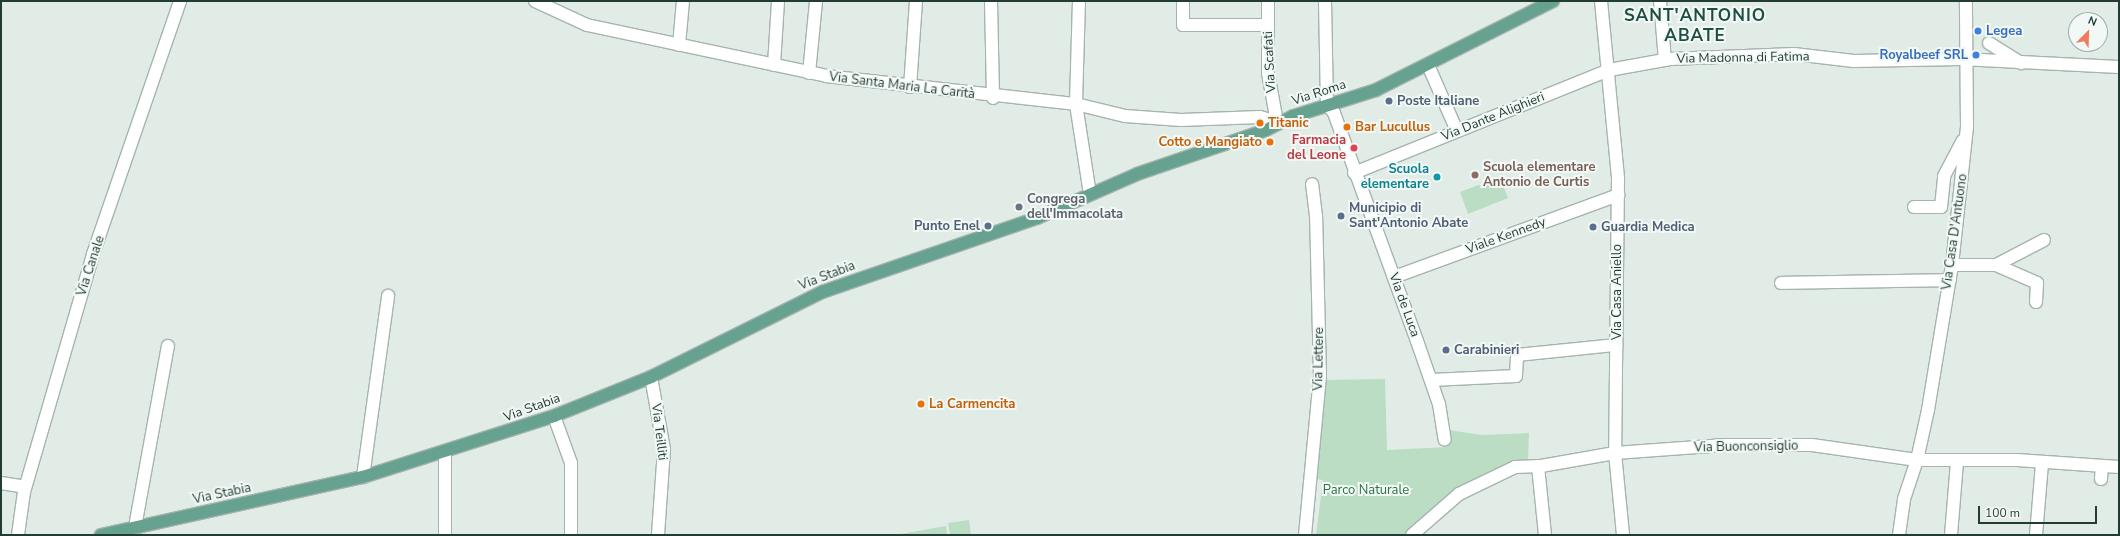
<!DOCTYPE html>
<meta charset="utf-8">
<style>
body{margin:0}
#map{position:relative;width:2120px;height:536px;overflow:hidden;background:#e2ece7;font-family:"Nunito Sans",sans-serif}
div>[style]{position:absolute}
.green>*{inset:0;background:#bbddc3}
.roads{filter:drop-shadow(1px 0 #a5b4ae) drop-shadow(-1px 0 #a5b4ae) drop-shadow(0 1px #a5b4ae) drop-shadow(0 -1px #a5b4ae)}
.minor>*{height:12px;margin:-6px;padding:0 6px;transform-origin:6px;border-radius:6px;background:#fff}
.major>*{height:12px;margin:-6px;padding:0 6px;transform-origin:6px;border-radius:6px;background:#67a190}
.dots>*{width:11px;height:11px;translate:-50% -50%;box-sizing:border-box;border:2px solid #f2f8f5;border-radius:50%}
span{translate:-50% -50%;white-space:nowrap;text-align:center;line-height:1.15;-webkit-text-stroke:4px #f2f8f5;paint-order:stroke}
.shop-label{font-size:13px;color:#366cbe;font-weight:700}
.left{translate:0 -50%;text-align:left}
.right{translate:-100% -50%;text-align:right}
.street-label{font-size:13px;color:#223d34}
.service-label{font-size:13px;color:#4e5e75;font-weight:700}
.food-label{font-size:13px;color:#c56008;font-weight:700}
.health-label{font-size:13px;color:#be3a42;font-weight:700}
.education-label{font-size:13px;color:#785e54;font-weight:700}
.culture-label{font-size:13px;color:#0d838f;font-weight:700}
.worship-label{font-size:13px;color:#5b616d;font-weight:700}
.park-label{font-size:13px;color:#2d7345}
.district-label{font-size:17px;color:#1e4e41;font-weight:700;letter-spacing:1px}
.frame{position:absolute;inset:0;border:2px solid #223d34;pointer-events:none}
.north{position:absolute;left:2068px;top:12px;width:40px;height:40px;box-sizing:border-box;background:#f2f8f5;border:1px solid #9fada8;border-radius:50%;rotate:23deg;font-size:11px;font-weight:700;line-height:16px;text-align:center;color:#223d34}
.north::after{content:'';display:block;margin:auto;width:14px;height:18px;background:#f07b5c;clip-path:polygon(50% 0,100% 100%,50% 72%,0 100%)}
.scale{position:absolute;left:1978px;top:506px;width:119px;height:18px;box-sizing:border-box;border:2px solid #223d34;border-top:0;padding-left:5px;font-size:12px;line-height:14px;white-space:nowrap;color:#223d34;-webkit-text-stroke:3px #f2f8f5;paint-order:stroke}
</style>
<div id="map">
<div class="green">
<div style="clip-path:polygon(1500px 177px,1508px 198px,1468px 214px,1460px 192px)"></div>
<div style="clip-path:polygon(1385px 379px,1387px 450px,1447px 447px,1448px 430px,1482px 435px,1529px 433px,1528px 460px,1513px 463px,1454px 494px,1404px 535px,1316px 535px,1323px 480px,1316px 479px,1317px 459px,1325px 380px)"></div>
<div style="clip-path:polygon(969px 520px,971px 535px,950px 535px,948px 523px)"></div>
<div style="clip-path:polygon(946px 526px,947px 535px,895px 535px)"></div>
</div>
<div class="roads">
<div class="minor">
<div style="left:535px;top:1px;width:57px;rotate:24.8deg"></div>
<div style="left:587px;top:25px;width:244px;rotate:12deg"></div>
<div style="left:826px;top:76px;width:252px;rotate:6.4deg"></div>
<div style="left:1076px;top:104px;width:50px;rotate:13.8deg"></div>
<div style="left:1125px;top:116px;width:56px;rotate:4.1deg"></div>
<div style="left:1181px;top:120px;width:79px;rotate:-2.2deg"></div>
<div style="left:1260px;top:117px;width:18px;rotate:16deg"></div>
<div style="left:991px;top:1px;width:97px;rotate:88.8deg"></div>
<div style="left:1079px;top:1px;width:103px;rotate:91.7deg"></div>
<div style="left:1076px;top:104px;width:91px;rotate:81.2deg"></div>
<div style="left:1183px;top:1px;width:24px;rotate:90deg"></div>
<div style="left:1183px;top:25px;width:85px"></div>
<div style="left:1268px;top:1px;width:72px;rotate:90deg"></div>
<div style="left:1268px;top:73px;width:50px;rotate:79.6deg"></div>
<div style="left:1325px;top:1px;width:103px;rotate:88.9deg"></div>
<div style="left:1327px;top:104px;width:11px;rotate:52deg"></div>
<div style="left:1334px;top:113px;width:243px;rotate:70deg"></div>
<div style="left:1417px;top:341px;width:67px;rotate:70.8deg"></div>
<div style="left:1439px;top:404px;width:36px;rotate:81deg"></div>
<div style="left:1601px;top:1px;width:179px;rotate:84.5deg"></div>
<div style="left:1618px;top:179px;width:274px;rotate:90.6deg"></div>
<div style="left:1615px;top:453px;width:82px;rotate:84.4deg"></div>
<div style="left:1660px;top:1px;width:59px;rotate:85.2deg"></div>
<div style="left:1989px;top:43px;width:38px;rotate:32deg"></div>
<div style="left:679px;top:45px;width:44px;rotate:-84.8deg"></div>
<div style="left:774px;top:65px;width:64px;rotate:-86.4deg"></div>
<div style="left:1428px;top:65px;width:72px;rotate:66.3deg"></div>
<div style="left:809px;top:73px;width:72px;rotate:-84.4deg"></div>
<div style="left:910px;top:87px;width:86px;rotate:-86deg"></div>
<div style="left:1354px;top:173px;width:275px;rotate:-22deg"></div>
<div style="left:1609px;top:70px;width:62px;rotate:-10.2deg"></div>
<div style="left:1670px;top:59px;width:124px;rotate:-2.3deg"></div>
<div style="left:1794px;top:54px;width:60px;rotate:6.7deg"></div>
<div style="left:1854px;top:61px;width:107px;rotate:-1.1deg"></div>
<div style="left:1961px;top:59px;width:158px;rotate:2.9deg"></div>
<div style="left:1914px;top:207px;width:27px"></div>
<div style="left:1941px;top:207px;width:31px;rotate:-84deg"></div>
<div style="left:1944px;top:176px;width:40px;rotate:-62deg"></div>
<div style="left:1952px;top:265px;width:44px"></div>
<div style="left:1996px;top:265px;width:54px;rotate:-27.5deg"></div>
<div style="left:1996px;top:265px;width:45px;rotate:23.7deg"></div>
<div style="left:2037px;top:283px;width:19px;rotate:93deg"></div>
<div style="left:1394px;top:277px;width:239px;rotate:-20.1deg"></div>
<div style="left:1781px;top:283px;width:169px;rotate:-1deg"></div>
<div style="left:651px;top:377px;width:73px;rotate:79.8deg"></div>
<div style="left:664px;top:449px;width:86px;rotate:94deg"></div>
<div style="left:1431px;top:380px;width:85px;rotate:-2.7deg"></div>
<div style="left:1516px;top:376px;width:21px;rotate:-87deg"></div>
<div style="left:1517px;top:355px;width:100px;rotate:-5.8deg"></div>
<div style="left:554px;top:416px;width:50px;rotate:70.1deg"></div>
<div style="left:571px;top:463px;width:72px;rotate:90deg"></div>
<div style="left:1538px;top:466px;width:69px;rotate:84.2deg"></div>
<div style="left:363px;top:477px;width:183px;rotate:-82.1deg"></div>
<div style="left:2101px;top:479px;width:13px;rotate:-86deg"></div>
<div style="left:1px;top:483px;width:24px;rotate:9deg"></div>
<div style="left:135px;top:527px;width:184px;rotate:-79.7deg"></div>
<div style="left:18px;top:535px;width:43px;rotate:-82.1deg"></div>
<div style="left:24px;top:492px;width:248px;rotate:-73.8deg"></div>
<div style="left:93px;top:254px;width:268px;rotate:-71deg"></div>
<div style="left:445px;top:535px;width:82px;rotate:-90deg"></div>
<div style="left:1305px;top:535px;width:160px;rotate:-84.6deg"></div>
<div style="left:1320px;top:376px;width:160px;rotate:-91.4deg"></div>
<div style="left:1316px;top:216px;width:32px;rotate:-97deg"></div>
<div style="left:1412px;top:535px;width:62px;rotate:-41.1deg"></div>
<div style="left:1459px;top:494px;width:62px;rotate:-25.7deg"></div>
<div style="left:1515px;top:467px;width:26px;rotate:-2deg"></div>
<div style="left:1541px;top:466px;width:75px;rotate:-10deg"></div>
<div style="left:1615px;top:453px;width:110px;rotate:-4.2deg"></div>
<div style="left:1725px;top:445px;width:87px"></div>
<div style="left:1812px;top:445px;width:106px;rotate:8.1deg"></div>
<div style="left:1917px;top:460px;width:100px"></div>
<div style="left:2017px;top:460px;width:102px;rotate:3.9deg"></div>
<div style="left:1899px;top:535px;width:36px;rotate:-82deg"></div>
<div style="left:1904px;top:499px;width:41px;rotate:-71.6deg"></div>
<div style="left:1917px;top:460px;width:51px;rotate:-77.6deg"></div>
<div style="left:1928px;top:410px;width:147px;rotate:-80.6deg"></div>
<div style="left:1952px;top:265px;width:139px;rotate:-83.8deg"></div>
<div style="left:1967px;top:127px;width:126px;rotate:-90.5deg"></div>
<div style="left:1951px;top:535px;width:73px;rotate:-85.3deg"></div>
<div style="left:2036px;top:535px;width:72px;rotate:-85.2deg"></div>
</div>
<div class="major">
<div style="left:101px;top:535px;width:268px;rotate:-12.5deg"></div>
<div style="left:363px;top:477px;width:201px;rotate:-17.7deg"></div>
<div style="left:554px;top:416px;width:105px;rotate:-21.9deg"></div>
<div style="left:651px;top:377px;width:191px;rotate:-26.4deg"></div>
<div style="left:822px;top:292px;width:227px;rotate:-19deg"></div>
<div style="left:1037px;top:218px;width:109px;rotate:-23.7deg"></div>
<div style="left:1137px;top:174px;width:136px;rotate:-18.8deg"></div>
<div style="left:1266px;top:130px;width:31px;rotate:-27deg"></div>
<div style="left:1294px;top:116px;width:86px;rotate:-17.6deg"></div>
<div style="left:1376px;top:90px;width:198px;rotate:-26.7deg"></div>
</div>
</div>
<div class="dots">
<div style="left:1978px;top:31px;background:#3f7fe0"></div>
<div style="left:1976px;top:55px;background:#3f7fe0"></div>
<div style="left:1389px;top:101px;background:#5c6f8a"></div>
<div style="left:1260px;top:123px;background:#e8710a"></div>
<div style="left:1347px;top:127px;background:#e8710a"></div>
<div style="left:1270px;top:142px;background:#e8710a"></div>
<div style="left:1354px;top:148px;background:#e0444e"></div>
<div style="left:1475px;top:175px;background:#8d6e63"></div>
<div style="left:1437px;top:177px;background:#0f9aa8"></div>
<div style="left:1019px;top:207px;background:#6b7280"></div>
<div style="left:1341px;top:216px;background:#5c6f8a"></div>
<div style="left:988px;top:226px;background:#5c6f8a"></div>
<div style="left:1593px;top:227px;background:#5c6f8a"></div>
<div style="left:1446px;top:350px;background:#5c6f8a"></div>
<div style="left:921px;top:404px;background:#e8710a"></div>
</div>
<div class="shop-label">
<span class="left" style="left:1986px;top:31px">Legea</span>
<span class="right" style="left:1968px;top:55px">Royalbeef SRL</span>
</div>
<div class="street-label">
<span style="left:1743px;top:58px;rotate:-1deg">Via Madonna di Fatima</span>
<span style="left:1270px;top:62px;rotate:-93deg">Via Scafati</span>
<span style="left:902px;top:86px;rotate:7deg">Via Santa Maria La Carità</span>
<span style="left:1319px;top:93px;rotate:-18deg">Via Roma</span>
<span style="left:1493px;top:117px;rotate:-22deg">Via Dante Alighieri</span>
<span style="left:1955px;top:232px;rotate:-82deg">Via Casa D'Antuono</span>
<span style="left:1506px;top:236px;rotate:-20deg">Viale Kennedy</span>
<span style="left:91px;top:266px;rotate:-72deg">Via Canale</span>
<span style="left:827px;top:276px;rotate:-21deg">Via Stabia</span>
<span style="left:1617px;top:292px;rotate:-90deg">Via Casa Aniello</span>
<span style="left:1404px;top:305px;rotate:70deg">Via de Luca</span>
<span style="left:1319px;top:359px;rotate:-89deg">Via Lettere</span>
<span style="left:532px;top:408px;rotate:-20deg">Via Stabia</span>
<span style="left:659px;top:432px;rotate:83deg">Via Teilliti</span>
<span style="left:1746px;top:447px;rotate:-1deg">Via Buonconsiglio</span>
<span style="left:222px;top:494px;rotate:-12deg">Via Stabia</span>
</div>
<div class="service-label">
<span class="left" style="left:1397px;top:101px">Poste Italiane</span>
<span class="left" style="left:1349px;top:216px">Municipio di<br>Sant'Antonio Abate</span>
<span class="right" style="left:980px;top:226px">Punto Enel</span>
<span class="left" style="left:1601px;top:227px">Guardia Medica</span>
<span class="left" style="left:1454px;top:350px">Carabinieri</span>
</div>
<div class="food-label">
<span class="left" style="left:1268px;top:123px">Titanic</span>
<span class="left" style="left:1355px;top:127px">Bar Lucullus</span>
<span class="right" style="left:1262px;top:142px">Cotto e Mangiato</span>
<span class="left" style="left:929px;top:404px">La Carmencita</span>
</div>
<div class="health-label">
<span class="right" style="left:1346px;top:148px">Farmacia<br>del Leone</span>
</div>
<div class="education-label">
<span class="left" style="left:1483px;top:175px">Scuola elementare<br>Antonio de Curtis</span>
</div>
<div class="culture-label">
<span class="right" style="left:1429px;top:177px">Scuola<br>elementare</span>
</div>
<div class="worship-label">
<span class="left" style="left:1027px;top:207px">Congrega<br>dell'Immacolata</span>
</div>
<div class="park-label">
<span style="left:1366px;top:490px">Parco Naturale</span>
</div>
<div class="district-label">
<span style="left:1695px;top:26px">SANT'ANTONIO<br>ABATE</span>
</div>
<div class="frame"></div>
<div class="north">N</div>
<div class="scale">100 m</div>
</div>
